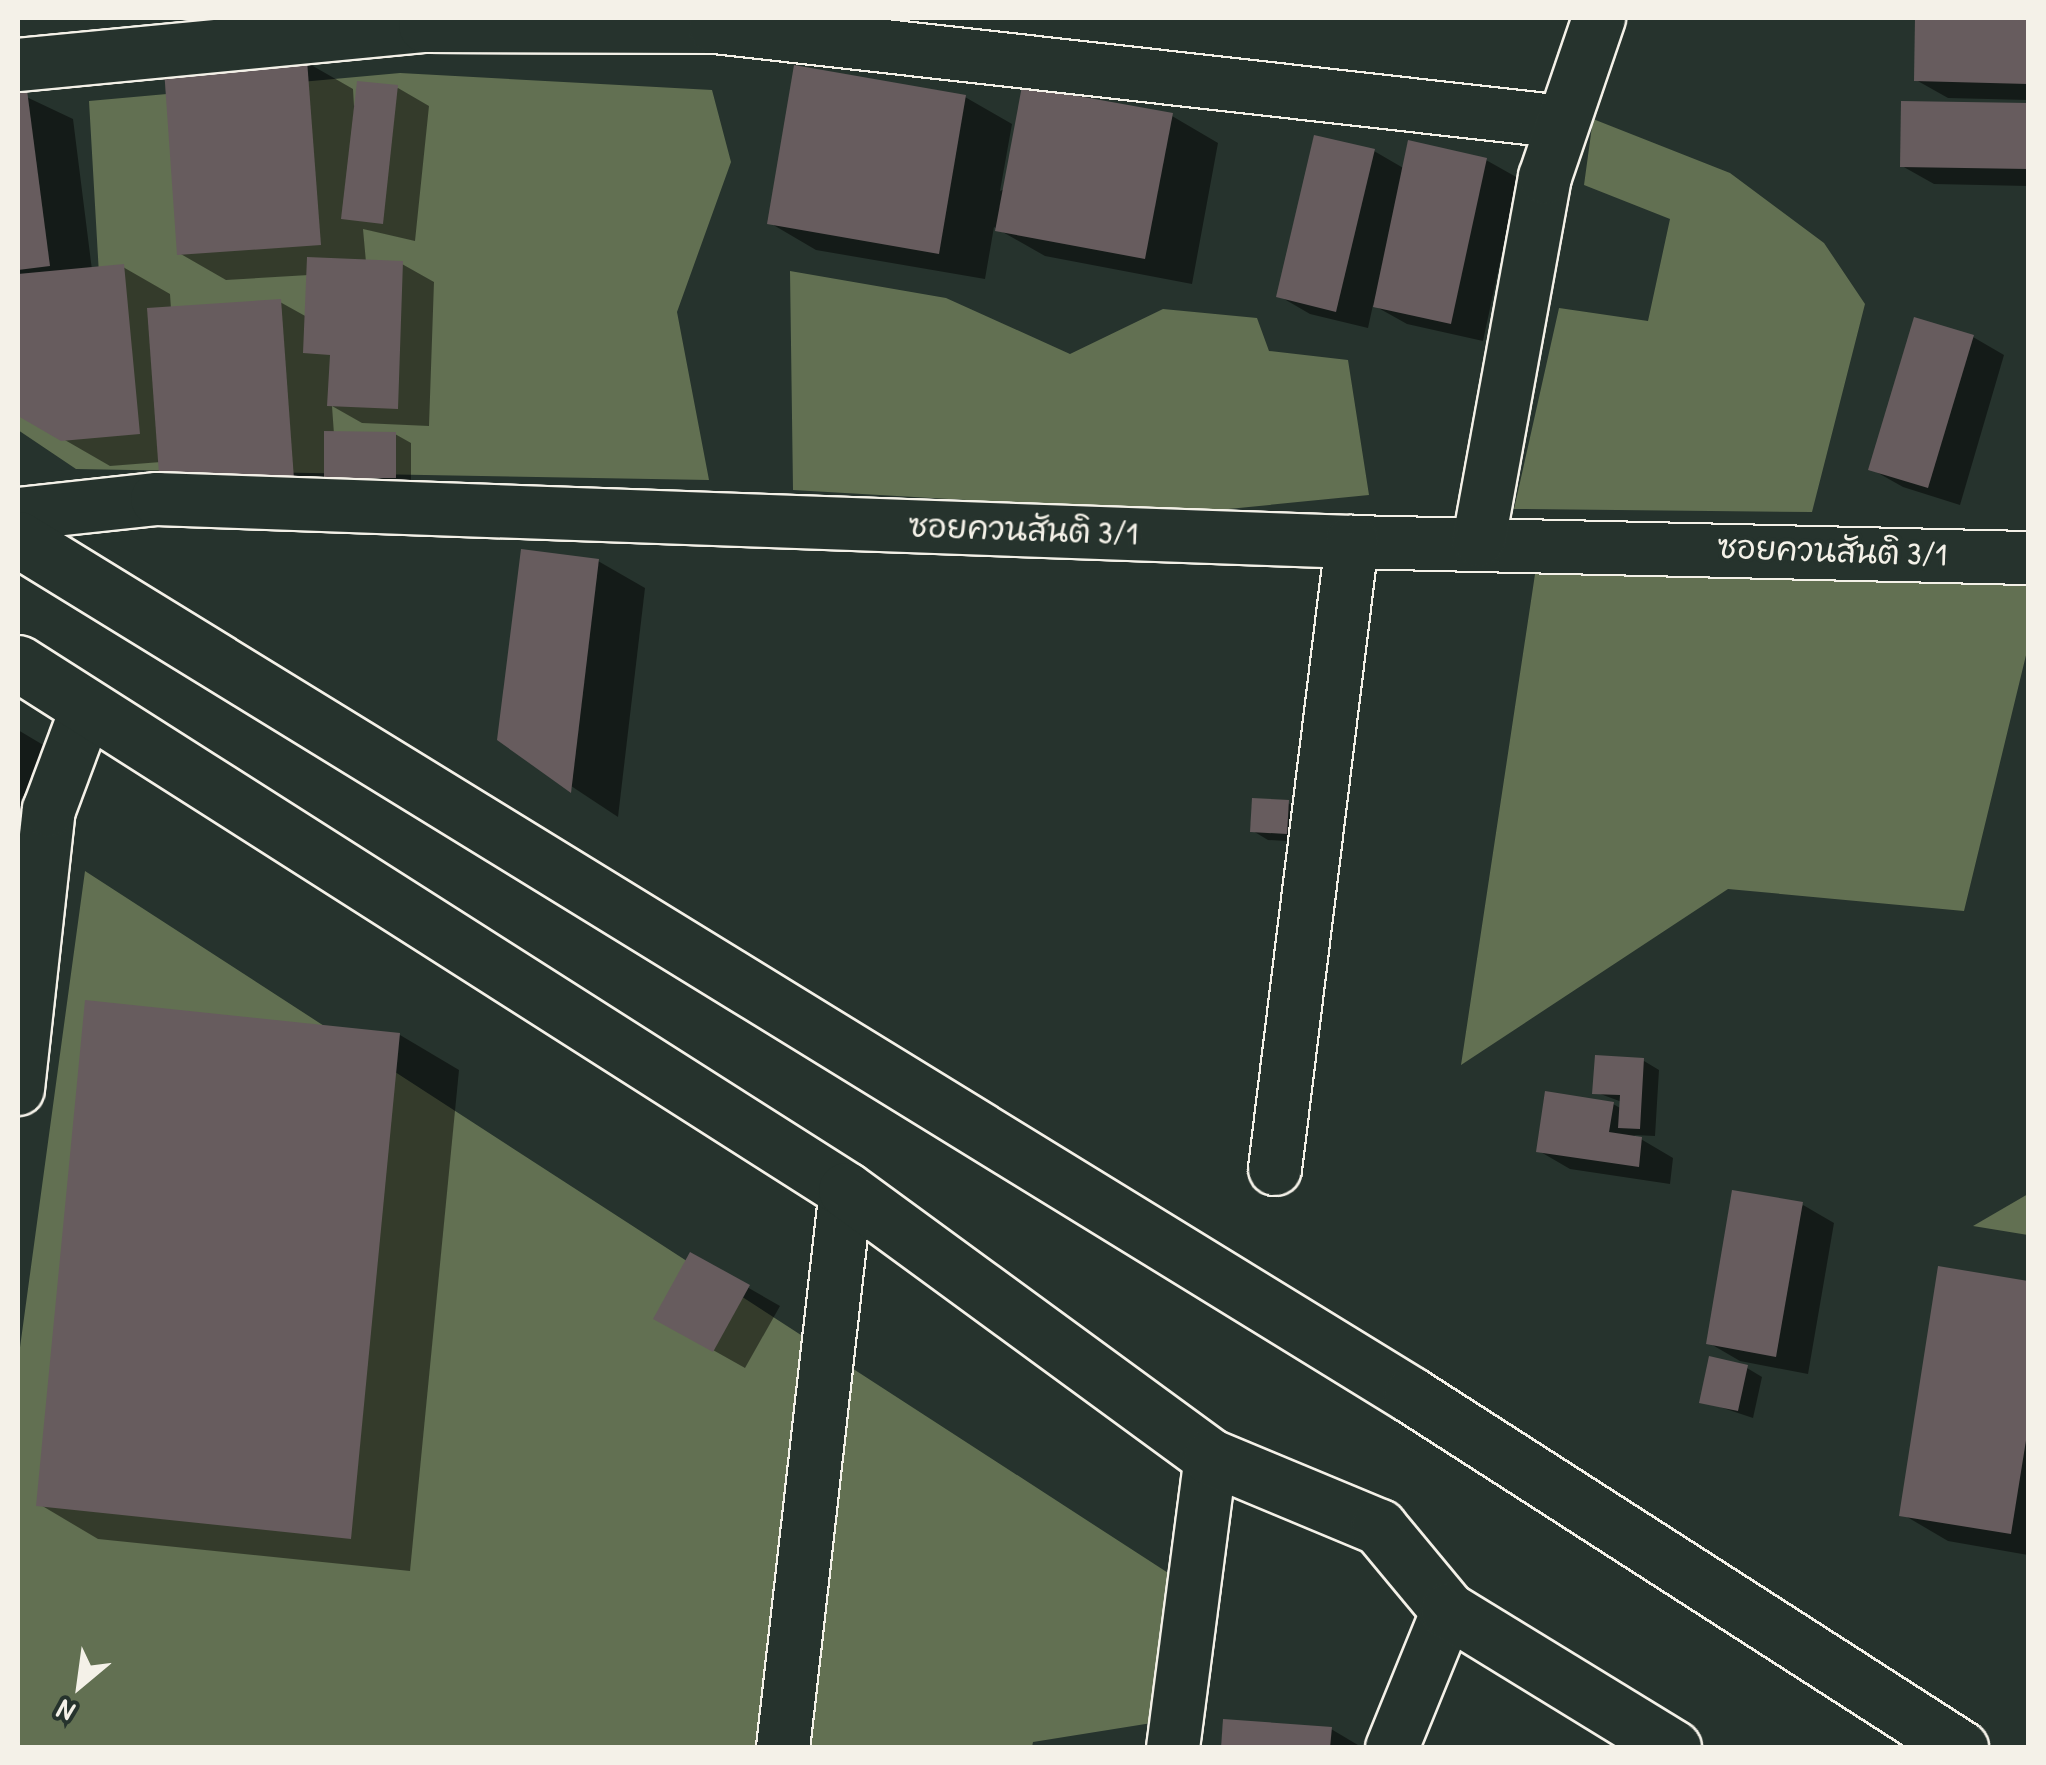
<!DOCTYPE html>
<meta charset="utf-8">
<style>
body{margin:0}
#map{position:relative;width:2046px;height:1765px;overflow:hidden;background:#26332d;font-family:"Patrick Hand","Playpen Sans Thai",sans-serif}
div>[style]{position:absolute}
.green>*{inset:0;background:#627052}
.shadow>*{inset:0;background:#0007}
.building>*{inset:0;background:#675c5e}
.roads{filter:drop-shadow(2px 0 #f4f1e8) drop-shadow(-2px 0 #f4f1e8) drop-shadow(0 2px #f4f1e8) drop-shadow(0 -2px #f4f1e8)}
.minor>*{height:52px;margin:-26px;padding:0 26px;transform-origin:26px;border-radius:26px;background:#26332d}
.secondary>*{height:55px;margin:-27.5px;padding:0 27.5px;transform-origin:27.5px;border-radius:27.5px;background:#26332d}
span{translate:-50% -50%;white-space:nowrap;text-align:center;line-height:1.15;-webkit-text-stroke:8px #26332d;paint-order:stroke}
.street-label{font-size:32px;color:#f4f1e8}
.frame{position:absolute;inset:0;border:20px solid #f4f1e8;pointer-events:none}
.north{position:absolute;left:30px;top:1635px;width:100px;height:100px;-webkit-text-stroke:8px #26332d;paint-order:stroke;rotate:209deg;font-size:28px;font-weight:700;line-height:40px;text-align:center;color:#f4f1e8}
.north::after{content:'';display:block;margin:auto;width:35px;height:45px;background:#f4f1e8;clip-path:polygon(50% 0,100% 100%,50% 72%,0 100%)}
</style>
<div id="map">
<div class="green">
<div style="clip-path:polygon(400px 73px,712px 90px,731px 162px,677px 312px,709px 480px,76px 469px,18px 430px,18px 287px,103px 344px,89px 101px)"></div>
<div style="clip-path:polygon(1593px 119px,1730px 173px,1824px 243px,1865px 304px,1812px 512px,1514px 509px,1559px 308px,1648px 321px,1670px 219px,1584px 185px)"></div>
<div style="clip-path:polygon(790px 271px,946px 298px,1070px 354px,1163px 309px,1257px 318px,1269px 351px,1348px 360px,1369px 495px,1188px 513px,793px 490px)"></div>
<div style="clip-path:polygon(1540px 541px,2028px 558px,2028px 647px,1964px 911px,1728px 889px,1461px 1065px)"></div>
<div style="clip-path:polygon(85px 871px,1179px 1580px,1183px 1718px,1033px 1742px,1032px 1747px,18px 1748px,18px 1362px)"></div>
<div style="clip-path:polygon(2028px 1194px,2028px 1235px,1973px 1226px)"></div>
</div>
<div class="shadow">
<div style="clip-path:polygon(1918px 18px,2028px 18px,2028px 100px,1948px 98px,1916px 80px)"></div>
<div style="clip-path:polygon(306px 62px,353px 89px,354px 106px,398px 88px,429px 106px,415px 241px,363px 229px,366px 262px,402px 264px,434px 282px,429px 426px,362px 423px,332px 406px,334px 434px,395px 434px,411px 443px,411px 485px,338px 485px,161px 462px,110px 466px,18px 413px,18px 93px,73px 119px,92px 270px,123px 267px,170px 294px,171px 309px,280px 302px,307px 317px,309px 275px,226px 280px,179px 253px)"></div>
<div style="clip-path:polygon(965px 97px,1012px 124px,1000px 191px,1172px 116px,1218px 143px,1192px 284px,1045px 256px,994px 227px,985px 279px,816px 250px,770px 223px)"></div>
<div style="clip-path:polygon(1903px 104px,2028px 105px,2028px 186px,1934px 184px,1902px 166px)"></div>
<div style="clip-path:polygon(1374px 151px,1405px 169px,1486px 160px,1518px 178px,1483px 341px,1407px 324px,1373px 305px,1368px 328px,1310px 314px,1279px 296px)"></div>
<div style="clip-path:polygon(1973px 337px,2004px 355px,1960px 505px,1903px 487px,1871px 469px)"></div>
<div style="clip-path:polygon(598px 561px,645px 588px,618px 817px,500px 739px)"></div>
<div style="clip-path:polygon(18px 730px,55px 752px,18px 972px)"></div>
<div style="clip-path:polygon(1288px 803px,1303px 812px,1302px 842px,1268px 840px,1253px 831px)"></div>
<div style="clip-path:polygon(400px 1035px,459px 1070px,410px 1571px,98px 1539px,39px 1504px)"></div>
<div style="clip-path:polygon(1644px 1061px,1659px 1070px,1655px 1136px,1634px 1135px,1673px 1158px,1670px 1184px,1570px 1169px,1539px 1151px,1613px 1104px,1622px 1109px,1622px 1102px,1595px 1092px)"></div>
<div style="clip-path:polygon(1803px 1205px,1834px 1223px,1808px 1374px,1740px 1361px,1709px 1343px)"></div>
<div style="clip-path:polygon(691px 1255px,780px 1306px,745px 1368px,656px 1318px)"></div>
<div style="clip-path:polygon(1940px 1269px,2028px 1284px,2028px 1555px,1948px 1541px,1902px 1514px)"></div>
<div style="clip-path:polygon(1747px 1368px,1762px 1377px,1753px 1418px,1702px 1401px)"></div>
<div style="clip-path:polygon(1331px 1729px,1363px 1748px,1223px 1748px)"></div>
</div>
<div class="building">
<div style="clip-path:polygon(1915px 18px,2028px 18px,2028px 84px,1914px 81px)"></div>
<div style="clip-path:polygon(307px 60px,321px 245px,177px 255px,164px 69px)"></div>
<div style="clip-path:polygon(794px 65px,966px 95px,939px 254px,767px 224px)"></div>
<div style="clip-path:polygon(357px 81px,398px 85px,383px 224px,341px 219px)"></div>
<div style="clip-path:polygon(1022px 86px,1173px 113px,1145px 259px,995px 231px)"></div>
<div style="clip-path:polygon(27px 90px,50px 266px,18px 270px,18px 91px)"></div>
<div style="clip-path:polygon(1901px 101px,2028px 103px,2028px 169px,1900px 167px)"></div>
<div style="clip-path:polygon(1314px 135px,1375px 149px,1336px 312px,1276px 297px)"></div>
<div style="clip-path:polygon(1408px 140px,1487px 158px,1451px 324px,1373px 307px)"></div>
<div style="clip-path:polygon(307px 257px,403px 261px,398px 409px,327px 406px,330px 355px,303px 353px)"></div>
<div style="clip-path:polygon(124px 264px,140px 434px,61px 441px,18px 416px,18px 274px)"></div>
<div style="clip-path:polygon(281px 299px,294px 479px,160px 488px,147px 308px)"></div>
<div style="clip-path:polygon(1914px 317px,1974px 335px,1928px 488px,1868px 470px)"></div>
<div style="clip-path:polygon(324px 431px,396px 432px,396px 478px,324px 478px)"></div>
<div style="clip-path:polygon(521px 549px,599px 559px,571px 793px,497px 740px)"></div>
<div style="clip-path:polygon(1252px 798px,1289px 800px,1287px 834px,1250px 832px)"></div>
<div style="clip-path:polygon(85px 1000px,400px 1033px,351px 1539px,36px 1506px)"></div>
<div style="clip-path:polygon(1595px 1055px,1644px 1058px,1640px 1129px,1618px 1128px,1620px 1095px,1592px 1094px)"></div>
<div style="clip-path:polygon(1545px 1091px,1614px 1102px,1609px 1132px,1642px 1137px,1639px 1167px,1536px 1152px)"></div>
<div style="clip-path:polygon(1732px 1190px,1803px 1202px,1776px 1357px,1706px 1344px)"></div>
<div style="clip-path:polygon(690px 1252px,750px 1285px,713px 1352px,653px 1319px)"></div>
<div style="clip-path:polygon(1938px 1266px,2028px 1281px,2028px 1428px,2011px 1534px,1899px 1516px)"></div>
<div style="clip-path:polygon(1709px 1356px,1748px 1365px,1738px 1411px,1699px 1403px)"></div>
<div style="clip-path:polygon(1223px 1719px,1332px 1727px,1330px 1748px,1221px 1748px)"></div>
</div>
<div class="roads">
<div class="minor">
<div style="left:18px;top:65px;width:409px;rotate:-5.5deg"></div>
<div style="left:425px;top:26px;width:290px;rotate:0.2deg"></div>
<div style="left:715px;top:27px;width:853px;rotate:6.39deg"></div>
<div style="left:18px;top:514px;width:140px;rotate:-6.2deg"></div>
<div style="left:157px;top:499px;width:1196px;rotate:2.06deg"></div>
<div style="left:1352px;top:542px;width:676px;rotate:1.36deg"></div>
<div style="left:1479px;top:540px;width:369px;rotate:-79.7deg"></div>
<div style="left:1545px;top:177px;width:168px;rotate:-71.2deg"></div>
<div style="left:18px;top:1089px;width:281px;rotate:-83.7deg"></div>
<div style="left:49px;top:810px;width:109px;rotate:-69.6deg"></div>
<div style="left:1275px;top:1169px;width:632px;rotate:-83deg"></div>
<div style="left:783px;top:1748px;width:562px;rotate:-83.56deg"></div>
<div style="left:1173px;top:1748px;width:293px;rotate:-82.6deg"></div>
<div style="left:1392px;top:1748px;width:149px;rotate:-67.9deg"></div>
</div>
<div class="secondary">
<div style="left:18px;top:539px;width:1635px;rotate:31.57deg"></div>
<div style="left:1411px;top:1395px;width:653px;rotate:32.74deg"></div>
<div style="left:18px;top:663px;width:981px;rotate:32.48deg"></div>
<div style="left:846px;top:1190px;width:452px;rotate:36.2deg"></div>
<div style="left:1211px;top:1457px;width:182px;rotate:22.6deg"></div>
<div style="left:1379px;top:1527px;width:108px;rotate:50.3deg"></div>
<div style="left:1448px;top:1610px;width:264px;rotate:31.5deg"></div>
</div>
</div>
<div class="street-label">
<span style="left:1023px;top:530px;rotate:2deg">ซอยควนสันติ 3/1</span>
<span style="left:1832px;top:551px;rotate:2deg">ซอยควนสันติ 3/1</span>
</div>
<div class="frame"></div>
<div class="north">N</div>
</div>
